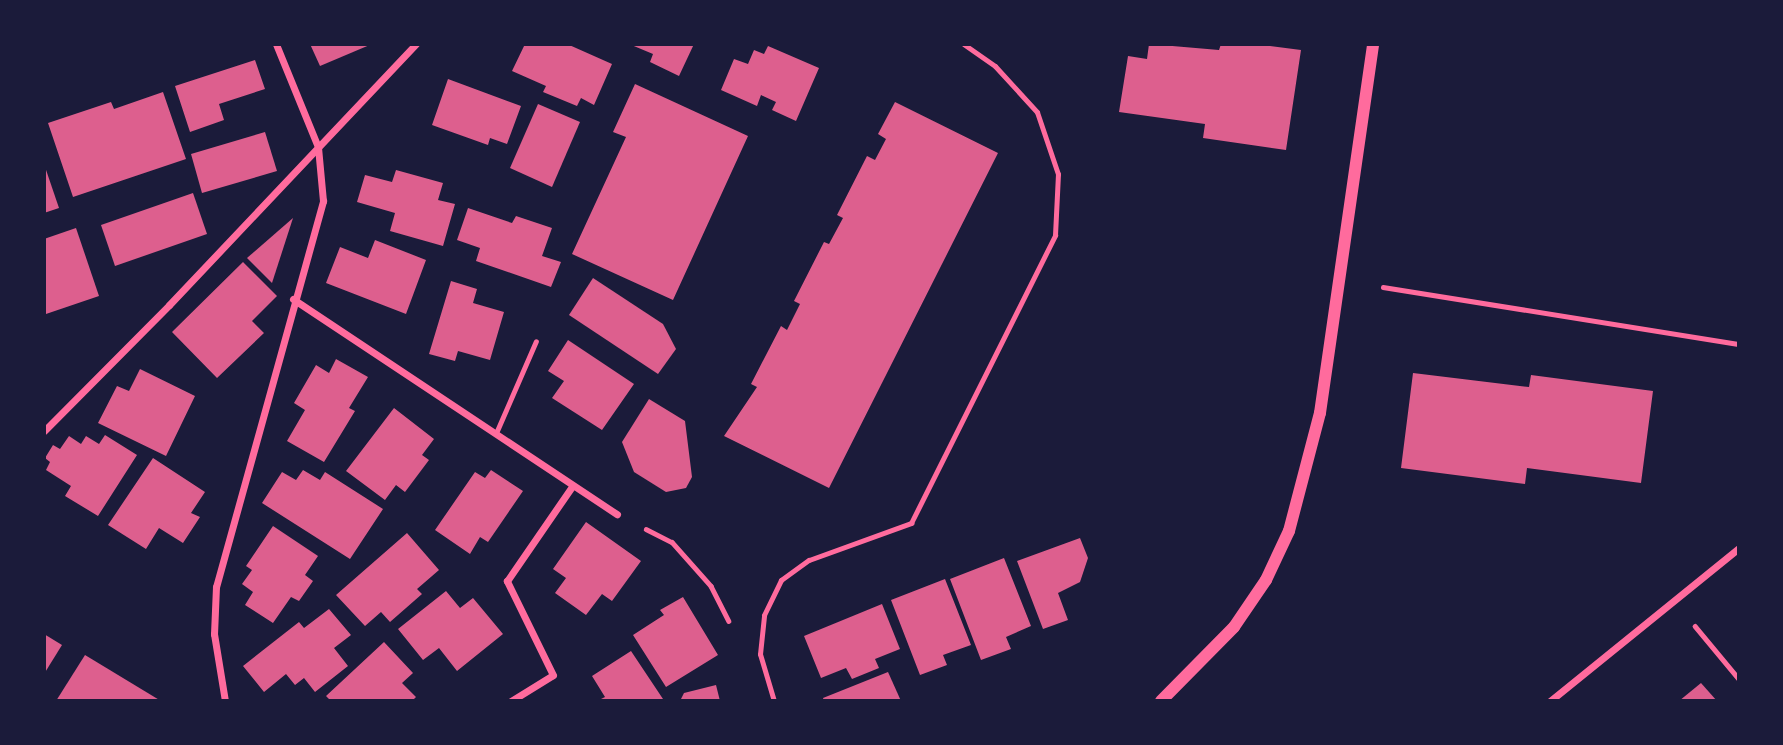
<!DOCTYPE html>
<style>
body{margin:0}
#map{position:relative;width:1783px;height:745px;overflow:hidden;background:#1b1b3a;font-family:"DejaVu Sans",sans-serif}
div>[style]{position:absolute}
.building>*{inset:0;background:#dd5f8e}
.path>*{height:4.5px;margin:-2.25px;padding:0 2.25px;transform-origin:2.25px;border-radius:2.25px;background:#ff6b9d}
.service>*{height:5px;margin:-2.5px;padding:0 2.5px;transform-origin:2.5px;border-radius:2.5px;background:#ff6b9d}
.minor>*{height:7px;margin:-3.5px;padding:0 3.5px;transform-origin:3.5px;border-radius:3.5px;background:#ff6b9d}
.tertiary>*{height:12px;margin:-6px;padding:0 6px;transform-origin:6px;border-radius:6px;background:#ff6b9d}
span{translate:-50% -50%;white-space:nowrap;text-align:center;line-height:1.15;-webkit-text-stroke:5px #1b1b3a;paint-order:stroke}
.frame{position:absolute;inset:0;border:46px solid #1b1b3a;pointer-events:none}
</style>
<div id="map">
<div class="building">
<div style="clip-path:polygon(310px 44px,372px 44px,320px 66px)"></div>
<div style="clip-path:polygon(525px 44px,567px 44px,612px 64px,594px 105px,581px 98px,577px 106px,543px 92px,546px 86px,512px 71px)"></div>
<div style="clip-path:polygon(629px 44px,694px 44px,679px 76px,650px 62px,653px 54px)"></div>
<div style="clip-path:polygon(1149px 44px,1219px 50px,1221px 44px,1254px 44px,1301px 50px,1286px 150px,1203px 138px,1205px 124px,1119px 112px,1128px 56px,1147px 59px)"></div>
<div style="clip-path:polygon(768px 46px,819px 68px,796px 121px,772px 110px,776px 102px,761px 95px,757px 106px,721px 90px,734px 59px,748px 64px,754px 50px,764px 54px)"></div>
<div style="clip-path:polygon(255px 60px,265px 89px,219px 104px,224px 120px,190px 132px,175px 86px)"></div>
<div style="clip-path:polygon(448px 79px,521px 106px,507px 144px,490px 138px,488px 145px,432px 125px)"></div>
<div style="clip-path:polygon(635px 84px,748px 136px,673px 300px,572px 254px,626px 137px,613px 132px)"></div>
<div style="clip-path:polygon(163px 92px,186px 159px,73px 197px,48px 123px,111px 102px,114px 109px)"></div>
<div style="clip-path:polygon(895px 102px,998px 153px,829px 488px,724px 436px,757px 387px,751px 384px,781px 326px,787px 330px,800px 304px,794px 301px,824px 242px,829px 244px,843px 218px,837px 215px,867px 156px,875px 160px,886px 139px,878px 134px)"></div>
<div style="clip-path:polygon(538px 104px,580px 122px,552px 187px,510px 168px)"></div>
<div style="clip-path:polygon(265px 132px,277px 171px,202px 193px,191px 154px)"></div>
<div style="clip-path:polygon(44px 164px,59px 208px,44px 213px)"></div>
<div style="clip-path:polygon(396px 170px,443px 183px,438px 200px,455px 204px,443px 246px,390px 231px,395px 213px,357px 202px,365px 175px,392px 182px)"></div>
<div style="clip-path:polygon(193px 193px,207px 234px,115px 266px,101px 225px)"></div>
<div style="clip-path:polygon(468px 208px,512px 223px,516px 216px,552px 228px,542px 256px,561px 262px,551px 287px,476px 261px,480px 248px,457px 240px)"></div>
<div style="clip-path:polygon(293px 218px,272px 283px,247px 258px)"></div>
<div style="clip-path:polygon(76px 228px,99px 296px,46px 314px,44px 239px)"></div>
<div style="clip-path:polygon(375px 240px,426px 260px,406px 314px,326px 283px,340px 247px,368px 258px)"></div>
<div style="clip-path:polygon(243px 262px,277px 296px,252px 321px,264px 333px,217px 378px,172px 332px)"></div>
<div style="clip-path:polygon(593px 278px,663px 324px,676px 349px,658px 374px,569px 315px)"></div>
<div style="clip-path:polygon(451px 281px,477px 289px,473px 303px,504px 312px,490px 360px,458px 351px,455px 361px,429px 354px)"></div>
<div style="clip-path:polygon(568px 340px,634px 384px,602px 430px,552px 398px,564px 381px,548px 371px)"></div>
<div style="clip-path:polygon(336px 359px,368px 377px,349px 408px,355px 411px,324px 462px,287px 441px,305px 410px,294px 403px,316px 365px,329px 373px)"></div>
<div style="clip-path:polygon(140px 369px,195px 396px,166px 456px,98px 423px,117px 386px,129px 391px)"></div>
<div style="clip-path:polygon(1413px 373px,1529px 387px,1531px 375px,1653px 391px,1641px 483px,1527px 468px,1525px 484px,1401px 468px)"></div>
<div style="clip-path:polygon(649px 399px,685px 421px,692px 477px,686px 488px,666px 492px,634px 472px,622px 442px)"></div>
<div style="clip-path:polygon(394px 408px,434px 439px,422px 455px,429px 460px,405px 492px,396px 485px,385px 500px,346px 471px)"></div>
<div style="clip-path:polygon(105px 435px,137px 455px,98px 516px,65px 496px,71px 486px,46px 470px,50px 462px,45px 458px,53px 445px,60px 449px,69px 436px,81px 444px,86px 436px,99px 444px)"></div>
<div style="clip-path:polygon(153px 458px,205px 492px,191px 513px,200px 517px,183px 543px,159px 528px,146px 549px,108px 525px)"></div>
<div style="clip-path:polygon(303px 470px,320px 480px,325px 472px,383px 509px,350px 559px,262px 503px,282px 472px,296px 480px)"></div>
<div style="clip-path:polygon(491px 470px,523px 491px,488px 542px,480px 537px,470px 554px,435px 530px,475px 472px,485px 478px)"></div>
<div style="clip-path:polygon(586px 522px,641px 561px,612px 601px,602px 594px,586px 615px,555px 593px,566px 578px,553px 569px)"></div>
<div style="clip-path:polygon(273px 526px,318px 556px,305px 575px,313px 581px,299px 601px,291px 597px,273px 623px,245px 605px,253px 592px,242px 584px,252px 570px,246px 566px)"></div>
<div style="clip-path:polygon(407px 533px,439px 570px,417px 589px,422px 594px,390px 622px,381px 612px,365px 626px,336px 595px)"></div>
<div style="clip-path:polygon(1080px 538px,1088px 558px,1080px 582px,1058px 593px,1068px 620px,1043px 629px,1017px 561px)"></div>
<div style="clip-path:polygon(1004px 558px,1031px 626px,1006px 637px,1011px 649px,981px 660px,950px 579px)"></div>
<div style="clip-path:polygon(945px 579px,971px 645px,943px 655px,947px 665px,920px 675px,891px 600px)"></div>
<div style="clip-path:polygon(446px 591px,460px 608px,473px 598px,503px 634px,457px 671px,439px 648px,423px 660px,398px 629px)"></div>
<div style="clip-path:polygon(683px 597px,718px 655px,666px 687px,633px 635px,664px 615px,660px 610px)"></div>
<div style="clip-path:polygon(882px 604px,900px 649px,875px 659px,879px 668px,852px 679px,846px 668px,821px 678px,804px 636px)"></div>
<div style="clip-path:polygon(329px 609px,351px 635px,334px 648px,348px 666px,315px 692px,304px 678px,295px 685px,286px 674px,264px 692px,243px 666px,299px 622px,304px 628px)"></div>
<div style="clip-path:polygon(44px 634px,62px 645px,44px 674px)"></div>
<div style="clip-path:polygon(384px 642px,413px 673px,402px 683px,416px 697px,412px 701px,331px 701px,326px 696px)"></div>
<div style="clip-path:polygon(631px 651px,663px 699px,597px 701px,605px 697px,592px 676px)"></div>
<div style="clip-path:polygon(85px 655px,161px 701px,56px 701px)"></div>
<div style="clip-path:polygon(888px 672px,901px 701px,824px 701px,823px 698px)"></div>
<div style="clip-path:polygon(1701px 683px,1717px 701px,1679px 701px)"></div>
<div style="clip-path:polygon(716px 685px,720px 701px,680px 701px,684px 693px)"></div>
</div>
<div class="path">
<div style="left:1383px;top:287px;width:361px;rotate:9.1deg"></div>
<div style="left:646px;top:529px;width:29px;rotate:27deg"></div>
<div style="left:672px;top:542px;width:59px;rotate:48.4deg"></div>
<div style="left:711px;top:586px;width:39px;rotate:63deg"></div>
<div style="left:1695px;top:626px;width:69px;rotate:50.3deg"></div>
</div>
<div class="service">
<div style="left:496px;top:433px;width:100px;rotate:-66.5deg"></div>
<div style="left:774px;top:701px;width:49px;rotate:-106.6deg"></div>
<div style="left:760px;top:654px;width:39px;rotate:-84deg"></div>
<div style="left:764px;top:615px;width:39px;rotate:-64deg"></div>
<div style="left:781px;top:580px;width:34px;rotate:-36deg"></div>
<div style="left:809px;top:560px;width:109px;rotate:-19.9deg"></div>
<div style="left:911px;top:523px;width:322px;rotate:-63.4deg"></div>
<div style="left:1055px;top:235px;width:61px;rotate:-87.2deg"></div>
<div style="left:1058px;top:174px;width:65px;rotate:-108.7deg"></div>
<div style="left:1037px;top:112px;width:62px;rotate:-132.4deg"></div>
<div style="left:995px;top:66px;width:38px;rotate:-145deg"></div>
</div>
<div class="minor">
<div style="left:293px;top:299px;width:389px;rotate:33.6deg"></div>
<div style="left:44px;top:431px;width:177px;rotate:-45.2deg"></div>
<div style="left:169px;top:305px;width:359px;rotate:-46.6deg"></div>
<div style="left:225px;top:701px;width:68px;rotate:-99.3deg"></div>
<div style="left:214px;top:634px;width:47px;rotate:-87.6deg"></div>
<div style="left:216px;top:587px;width:401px;rotate:-74.5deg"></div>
<div style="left:323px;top:201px;width:54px;rotate:-95.3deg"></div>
<div style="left:318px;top:147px;width:111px;rotate:-112.2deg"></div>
<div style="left:511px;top:701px;width:49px;rotate:-31.8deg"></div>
<div style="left:553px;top:675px;width:105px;rotate:-116.1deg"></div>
<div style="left:507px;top:581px;width:116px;rotate:-55.5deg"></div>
<div style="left:1550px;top:701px;width:243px;rotate:-39deg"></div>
</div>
<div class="tertiary">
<div style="left:1161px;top:701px;width:104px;rotate:-45.4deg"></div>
<div style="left:1234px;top:627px;width:57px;rotate:-55.8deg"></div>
<div style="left:1266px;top:580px;width:54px;rotate:-64.9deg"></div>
<div style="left:1289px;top:531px;width:122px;rotate:-75.3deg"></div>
<div style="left:1320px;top:413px;width:373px;rotate:-81.8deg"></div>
</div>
<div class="frame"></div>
</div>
